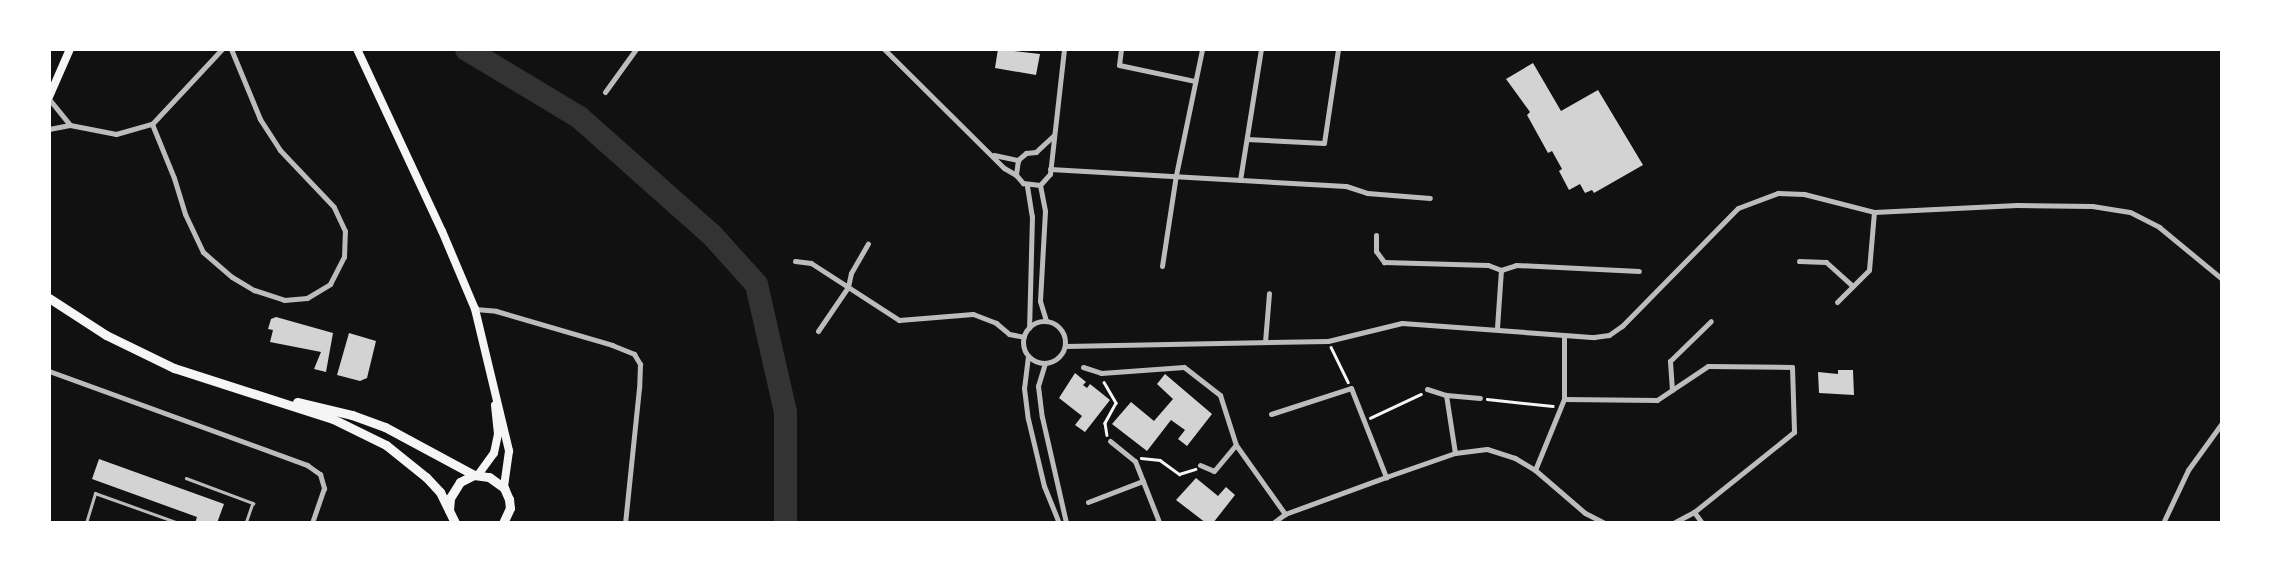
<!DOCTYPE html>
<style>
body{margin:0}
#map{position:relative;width:2271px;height:572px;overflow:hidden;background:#111;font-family:Mulish,sans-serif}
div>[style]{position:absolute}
.river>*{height:23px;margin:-11.5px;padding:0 11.5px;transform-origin:11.5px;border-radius:11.5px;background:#333}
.building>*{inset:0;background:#d3d3d3}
.path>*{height:2.5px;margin:-1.25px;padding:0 1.25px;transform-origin:1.25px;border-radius:1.25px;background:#f5f5f5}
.service>*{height:2.5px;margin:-1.25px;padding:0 1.25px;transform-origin:1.25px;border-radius:1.25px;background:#bcbcbc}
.minor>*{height:5px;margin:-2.5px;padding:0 2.5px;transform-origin:2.5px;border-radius:2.5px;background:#bcbcbc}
.minor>.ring{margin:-2.5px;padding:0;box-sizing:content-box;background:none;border:5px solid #bcbcbc;border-radius:50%}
.secondary>*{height:8px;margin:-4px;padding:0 4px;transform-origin:4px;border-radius:4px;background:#f5f5f5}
.primary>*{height:9px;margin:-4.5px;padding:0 4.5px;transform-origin:4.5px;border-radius:4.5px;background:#f5f5f5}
span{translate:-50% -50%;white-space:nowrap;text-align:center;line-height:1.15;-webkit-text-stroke:5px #fff;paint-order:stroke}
.frame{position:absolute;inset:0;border:51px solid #fff;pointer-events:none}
</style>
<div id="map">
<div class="river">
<div style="left:466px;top:49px;width:132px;rotate:31deg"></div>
<div style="left:579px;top:117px;width:176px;rotate:41.6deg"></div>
<div style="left:711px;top:234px;width:67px;rotate:48deg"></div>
<div style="left:756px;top:284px;width:131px;rotate:77.2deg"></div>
<div style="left:785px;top:412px;width:111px;rotate:90deg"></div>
</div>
<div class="building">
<div style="clip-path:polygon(998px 49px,1040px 54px,1036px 75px,995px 68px)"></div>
<div style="clip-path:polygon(1533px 63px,1561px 111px,1598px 90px,1643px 165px,1594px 193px,1592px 190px,1585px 193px,1580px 184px,1569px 190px,1559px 171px,1562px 169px,1552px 151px,1548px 153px,1527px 115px,1530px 112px,1506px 79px)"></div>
<div style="clip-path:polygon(276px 317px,333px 333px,326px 372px,314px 369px,321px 352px,270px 342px,273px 330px,268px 329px,271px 319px)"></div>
<div style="clip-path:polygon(349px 333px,376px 341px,367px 378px,360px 381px,337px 375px)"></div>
<div style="clip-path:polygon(1838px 370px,1853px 370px,1854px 395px,1819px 393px,1818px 372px,1838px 374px)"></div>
<div style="clip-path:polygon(1075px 373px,1086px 382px,1083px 385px,1087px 388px,1090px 384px,1110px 400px,1085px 432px,1075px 425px,1082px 416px,1059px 398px)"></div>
<div style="clip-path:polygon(1165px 374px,1212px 414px,1187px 446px,1178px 439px,1185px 430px,1171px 420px,1147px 451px,1112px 424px,1131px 402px,1154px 421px,1173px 399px,1157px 384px)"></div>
<div style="clip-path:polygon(99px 459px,224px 504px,217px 523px,195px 523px,197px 517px,92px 479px)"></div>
<div style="clip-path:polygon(1196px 478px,1218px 496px,1226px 487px,1235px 495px,1213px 523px,1206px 523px,1176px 500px)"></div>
</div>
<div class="path">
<div style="left:1331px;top:347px;width:39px;rotate:64deg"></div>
<div style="left:1104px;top:382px;width:24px;rotate:60deg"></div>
<div style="left:1116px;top:403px;width:23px;rotate:119deg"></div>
<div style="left:1105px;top:423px;width:12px;rotate:81deg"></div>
<div style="left:1487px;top:399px;width:66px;rotate:6.1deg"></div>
<div style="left:1370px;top:418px;width:56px;rotate:-25.2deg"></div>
<div style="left:1141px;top:458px;width:19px;rotate:6deg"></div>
<div style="left:1160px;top:460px;width:24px;rotate:36deg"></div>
<div style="left:1179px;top:474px;width:17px;rotate:-17deg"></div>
</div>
<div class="service">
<div style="left:186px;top:478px;width:72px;rotate:20.5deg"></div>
<div style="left:253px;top:503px;width:21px;rotate:109deg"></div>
<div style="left:86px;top:523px;width:31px;rotate:-73deg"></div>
<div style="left:95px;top:493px;width:89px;rotate:19.7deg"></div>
</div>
<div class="minor">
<div style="left:884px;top:49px;width:169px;rotate:44.8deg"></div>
<div style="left:1004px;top:168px;width:14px;rotate:30deg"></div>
<div style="left:1121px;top:49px;width:16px;rotate:97deg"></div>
<div style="left:1119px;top:65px;width:78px;rotate:11.9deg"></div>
<div style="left:605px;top:92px;width:53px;rotate:-54.2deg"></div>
<div style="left:49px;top:99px;width:33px;rotate:51deg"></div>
<div style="left:70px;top:125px;width:47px;rotate:11.1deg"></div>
<div style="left:116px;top:134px;width:37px;rotate:-16deg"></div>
<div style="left:152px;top:124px;width:103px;rotate:-47deg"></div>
<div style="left:152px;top:124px;width:58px;rotate:67.8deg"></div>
<div style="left:174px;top:178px;width:38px;rotate:73deg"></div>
<div style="left:185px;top:214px;width:42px;rotate:64.7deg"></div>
<div style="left:203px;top:252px;width:38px;rotate:41deg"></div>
<div style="left:232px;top:277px;width:26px;rotate:31deg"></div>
<div style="left:254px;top:290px;width:32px;rotate:18deg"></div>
<div style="left:284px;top:300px;width:23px;rotate:-5deg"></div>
<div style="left:307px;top:298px;width:27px;rotate:-31deg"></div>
<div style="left:330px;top:284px;width:30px;rotate:-63deg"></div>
<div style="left:344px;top:257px;width:26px;rotate:-88deg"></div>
<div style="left:345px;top:231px;width:26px;rotate:-115deg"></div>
<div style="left:334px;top:207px;width:79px;rotate:-133.5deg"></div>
<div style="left:280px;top:150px;width:37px;rotate:-123deg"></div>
<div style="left:260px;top:119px;width:76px;rotate:-112.5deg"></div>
<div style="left:49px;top:129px;width:21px;rotate:-11deg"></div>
<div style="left:1053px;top:136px;width:23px;rotate:137deg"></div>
<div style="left:1036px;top:152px;width:10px;rotate:174deg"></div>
<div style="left:1026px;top:153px;width:11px;rotate:139deg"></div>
<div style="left:1018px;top:160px;width:15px;rotate:98deg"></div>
<div style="left:1016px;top:175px;width:11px;rotate:49deg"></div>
<div style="left:1023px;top:183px;width:17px;rotate:7deg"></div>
<div style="left:1040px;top:185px;width:15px;rotate:-48deg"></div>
<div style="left:1050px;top:174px;width:126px;rotate:-83.6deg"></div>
<div style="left:1247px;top:139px;width:77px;rotate:3deg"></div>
<div style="left:1324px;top:143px;width:95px;rotate:-81.5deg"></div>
<div style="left:994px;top:155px;width:25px;rotate:12deg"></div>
<div style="left:1050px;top:169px;width:296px;rotate:3.3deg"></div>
<div style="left:1346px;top:186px;width:22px;rotate:18deg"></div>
<div style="left:1367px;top:193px;width:63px;rotate:4.5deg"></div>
<div style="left:1240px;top:180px;width:133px;rotate:-80.9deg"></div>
<div style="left:1040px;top:185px;width:26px;rotate:79deg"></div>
<div style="left:1045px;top:211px;width:90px;rotate:93.2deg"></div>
<div style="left:1040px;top:301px;width:21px;rotate:73deg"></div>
<div style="left:1027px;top:186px;width:30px;rotate:81deg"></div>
<div style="left:1032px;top:216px;width:112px;rotate:91.5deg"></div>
<div style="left:1376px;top:235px;width:16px;rotate:90deg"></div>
<div style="left:1376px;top:251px;width:14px;rotate:54deg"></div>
<div style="left:1384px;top:262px;width:104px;rotate:1.7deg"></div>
<div style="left:1488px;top:265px;width:14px;rotate:21deg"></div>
<div style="left:1501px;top:270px;width:16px;rotate:-18deg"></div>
<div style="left:1516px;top:265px;width:123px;rotate:2.8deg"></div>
<div style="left:795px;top:261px;width:16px;rotate:7deg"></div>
<div style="left:811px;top:263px;width:105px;rotate:32.9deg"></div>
<div style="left:899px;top:320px;width:74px;rotate:-4.6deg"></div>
<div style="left:973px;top:314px;width:25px;rotate:21deg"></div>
<div style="left:996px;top:323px;width:17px;rotate:40deg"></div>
<div style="left:1009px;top:334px;width:15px;rotate:11deg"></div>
<div style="left:1799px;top:261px;width:27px;rotate:2deg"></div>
<div style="left:1826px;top:262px;width:36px;rotate:42deg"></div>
<div style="left:1162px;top:266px;width:92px;rotate:-81.3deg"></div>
<div style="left:1176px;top:175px;width:129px;rotate:-78.3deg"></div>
<div style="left:1837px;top:302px;width:45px;rotate:-45deg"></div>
<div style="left:1869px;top:270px;width:58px;rotate:-85.1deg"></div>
<div style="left:475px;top:309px;width:21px;rotate:5deg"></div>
<div style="left:496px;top:311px;width:121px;rotate:16.3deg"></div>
<div style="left:612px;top:345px;width:24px;rotate:22deg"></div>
<div style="left:634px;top:354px;width:12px;rotate:59deg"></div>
<div style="left:640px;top:364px;width:24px;rotate:92deg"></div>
<div style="left:639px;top:388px;width:136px;rotate:95.9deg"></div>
<div class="ring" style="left:1023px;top:321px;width:37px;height:37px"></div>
<div style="left:1497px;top:328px;width:58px;rotate:-86.1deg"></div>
<div style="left:818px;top:331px;width:53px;rotate:-55.7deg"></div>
<div style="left:848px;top:287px;width:14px;rotate:-78deg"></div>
<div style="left:851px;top:273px;width:34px;rotate:-60deg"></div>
<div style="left:1265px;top:342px;width:49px;rotate:-85.3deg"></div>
<div style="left:1065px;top:346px;width:263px;rotate:-1.1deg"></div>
<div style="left:1328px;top:341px;width:76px;rotate:-13.7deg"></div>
<div style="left:1402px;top:323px;width:193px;rotate:4.2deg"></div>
<div style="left:1594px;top:337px;width:15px;rotate:-8deg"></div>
<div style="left:1609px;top:335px;width:16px;rotate:-35deg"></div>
<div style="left:1622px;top:326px;width:165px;rotate:-45.5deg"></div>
<div style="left:1738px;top:208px;width:43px;rotate:-20.6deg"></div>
<div style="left:1778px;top:193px;width:26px;rotate:2deg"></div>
<div style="left:1804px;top:194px;width:72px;rotate:14.4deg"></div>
<div style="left:1874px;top:212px;width:143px;rotate:-2.8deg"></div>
<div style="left:2017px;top:205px;width:75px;rotate:0.8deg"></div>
<div style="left:2092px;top:206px;width:38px;rotate:9deg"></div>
<div style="left:2130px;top:212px;width:33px;rotate:27deg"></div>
<div style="left:2159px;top:227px;width:82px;rotate:39.5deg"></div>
<div style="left:1028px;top:356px;width:32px;rotate:97deg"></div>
<div style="left:1024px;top:388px;width:31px;rotate:83deg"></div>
<div style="left:1028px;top:419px;width:69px;rotate:76.6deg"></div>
<div style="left:1044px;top:486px;width:40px;rotate:68deg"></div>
<div style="left:1045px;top:363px;width:24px;rotate:107deg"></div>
<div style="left:1038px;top:386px;width:31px;rotate:83deg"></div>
<div style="left:1042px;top:417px;width:109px;rotate:77.2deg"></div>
<div style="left:1083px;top:367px;width:19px;rotate:18deg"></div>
<div style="left:1101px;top:373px;width:83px;rotate:-4.1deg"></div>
<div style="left:1184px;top:367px;width:46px;rotate:37.9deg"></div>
<div style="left:1220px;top:395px;width:52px;rotate:72.3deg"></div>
<div style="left:1236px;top:445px;width:85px;rotate:54.6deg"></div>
<div style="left:49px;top:371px;width:275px;rotate:20deg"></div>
<div style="left:307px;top:465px;width:16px;rotate:35deg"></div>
<div style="left:320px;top:474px;width:15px;rotate:74deg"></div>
<div style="left:324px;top:488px;width:37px;rotate:109deg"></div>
<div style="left:1427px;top:389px;width:20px;rotate:18deg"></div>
<div style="left:1672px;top:390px;width:29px;rotate:-94deg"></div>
<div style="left:1670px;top:361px;width:57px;rotate:-44.3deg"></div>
<div style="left:1564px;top:399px;width:93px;rotate:0.6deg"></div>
<div style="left:1657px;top:400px;width:61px;rotate:-33.7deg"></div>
<div style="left:1708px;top:366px;width:84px;rotate:0.7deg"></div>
<div style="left:1792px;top:367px;width:65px;rotate:88.2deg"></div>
<div style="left:1794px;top:432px;width:128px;rotate:141.3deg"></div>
<div style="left:1694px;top:512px;width:24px;rotate:152deg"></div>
<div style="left:1271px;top:414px;width:84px;rotate:-18deg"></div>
<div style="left:1351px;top:388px;width:96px;rotate:68.5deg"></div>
<div style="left:1110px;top:441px;width:32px;rotate:39deg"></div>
<div style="left:1135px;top:461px;width:66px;rotate:68.5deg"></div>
<div style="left:1455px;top:453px;width:59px;rotate:-98.8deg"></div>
<div style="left:1446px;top:395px;width:34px;rotate:5deg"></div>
<div style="left:1200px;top:465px;width:15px;rotate:23deg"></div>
<div style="left:1214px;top:471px;width:34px;rotate:-50deg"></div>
<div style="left:1535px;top:470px;width:77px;rotate:-67.8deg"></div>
<div style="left:1564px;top:399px;width:63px;rotate:-90deg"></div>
<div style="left:1088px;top:502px;width:59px;rotate:-20.9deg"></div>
<div style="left:1694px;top:512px;width:14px;rotate:54deg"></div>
<div style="left:1273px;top:523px;width:15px;rotate:-37deg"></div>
<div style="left:1285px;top:514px;width:108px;rotate:-20.1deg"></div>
<div style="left:1386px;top:477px;width:73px;rotate:-19.2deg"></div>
<div style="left:1455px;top:453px;width:32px;rotate:-7deg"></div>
<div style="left:1487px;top:449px;width:29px;rotate:18deg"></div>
<div style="left:1515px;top:458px;width:23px;rotate:31deg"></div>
<div style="left:1535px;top:470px;width:66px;rotate:40.7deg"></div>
<div style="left:1585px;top:513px;width:22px;rotate:27deg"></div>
<div style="left:2163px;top:523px;width:59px;rotate:-64.7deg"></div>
<div style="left:2188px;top:470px;width:58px;rotate:-54.1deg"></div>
</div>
<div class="secondary">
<div style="left:357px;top:49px;width:201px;rotate:65deg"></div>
<div style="left:442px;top:231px;width:85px;rotate:67.1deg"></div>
<div style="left:475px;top:309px;width:146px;rotate:76.5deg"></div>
<div style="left:509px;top:451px;width:37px;rotate:98deg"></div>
<div style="left:49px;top:97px;width:52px;rotate:-66.4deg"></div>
<div style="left:478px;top:475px;width:27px;rotate:-54deg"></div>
<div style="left:494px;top:453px;width:19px;rotate:-78deg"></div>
<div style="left:498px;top:434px;width:29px;rotate:-96deg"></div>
</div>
<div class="primary">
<div style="left:49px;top:298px;width:68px;rotate:33deg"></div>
<div style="left:106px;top:335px;width:76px;rotate:25.9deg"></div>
<div style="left:174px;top:368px;width:167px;rotate:17.8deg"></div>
<div style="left:333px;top:419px;width:59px;rotate:26.1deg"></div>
<div style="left:386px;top:445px;width:51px;rotate:38.7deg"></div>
<div style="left:426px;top:477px;width:21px;rotate:47deg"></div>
<div style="left:440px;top:492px;width:34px;rotate:64deg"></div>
<div style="left:297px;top:402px;width:57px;rotate:13.3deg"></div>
<div style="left:352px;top:415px;width:35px;rotate:20deg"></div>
<div style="left:385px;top:427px;width:101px;rotate:28.3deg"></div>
<div style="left:449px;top:510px;width:12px;rotate:-85deg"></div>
<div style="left:450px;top:498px;width:19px;rotate:-58deg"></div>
<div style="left:460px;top:482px;width:16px;rotate:-27deg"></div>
<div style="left:474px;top:475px;width:15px;rotate:8deg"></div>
<div style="left:489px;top:477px;width:19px;rotate:36deg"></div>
<div style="left:504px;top:488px;width:12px;rotate:66deg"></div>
<div style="left:509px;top:499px;width:9px;rotate:84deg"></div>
<div style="left:510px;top:508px;width:17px;rotate:115deg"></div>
</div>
<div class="frame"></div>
</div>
